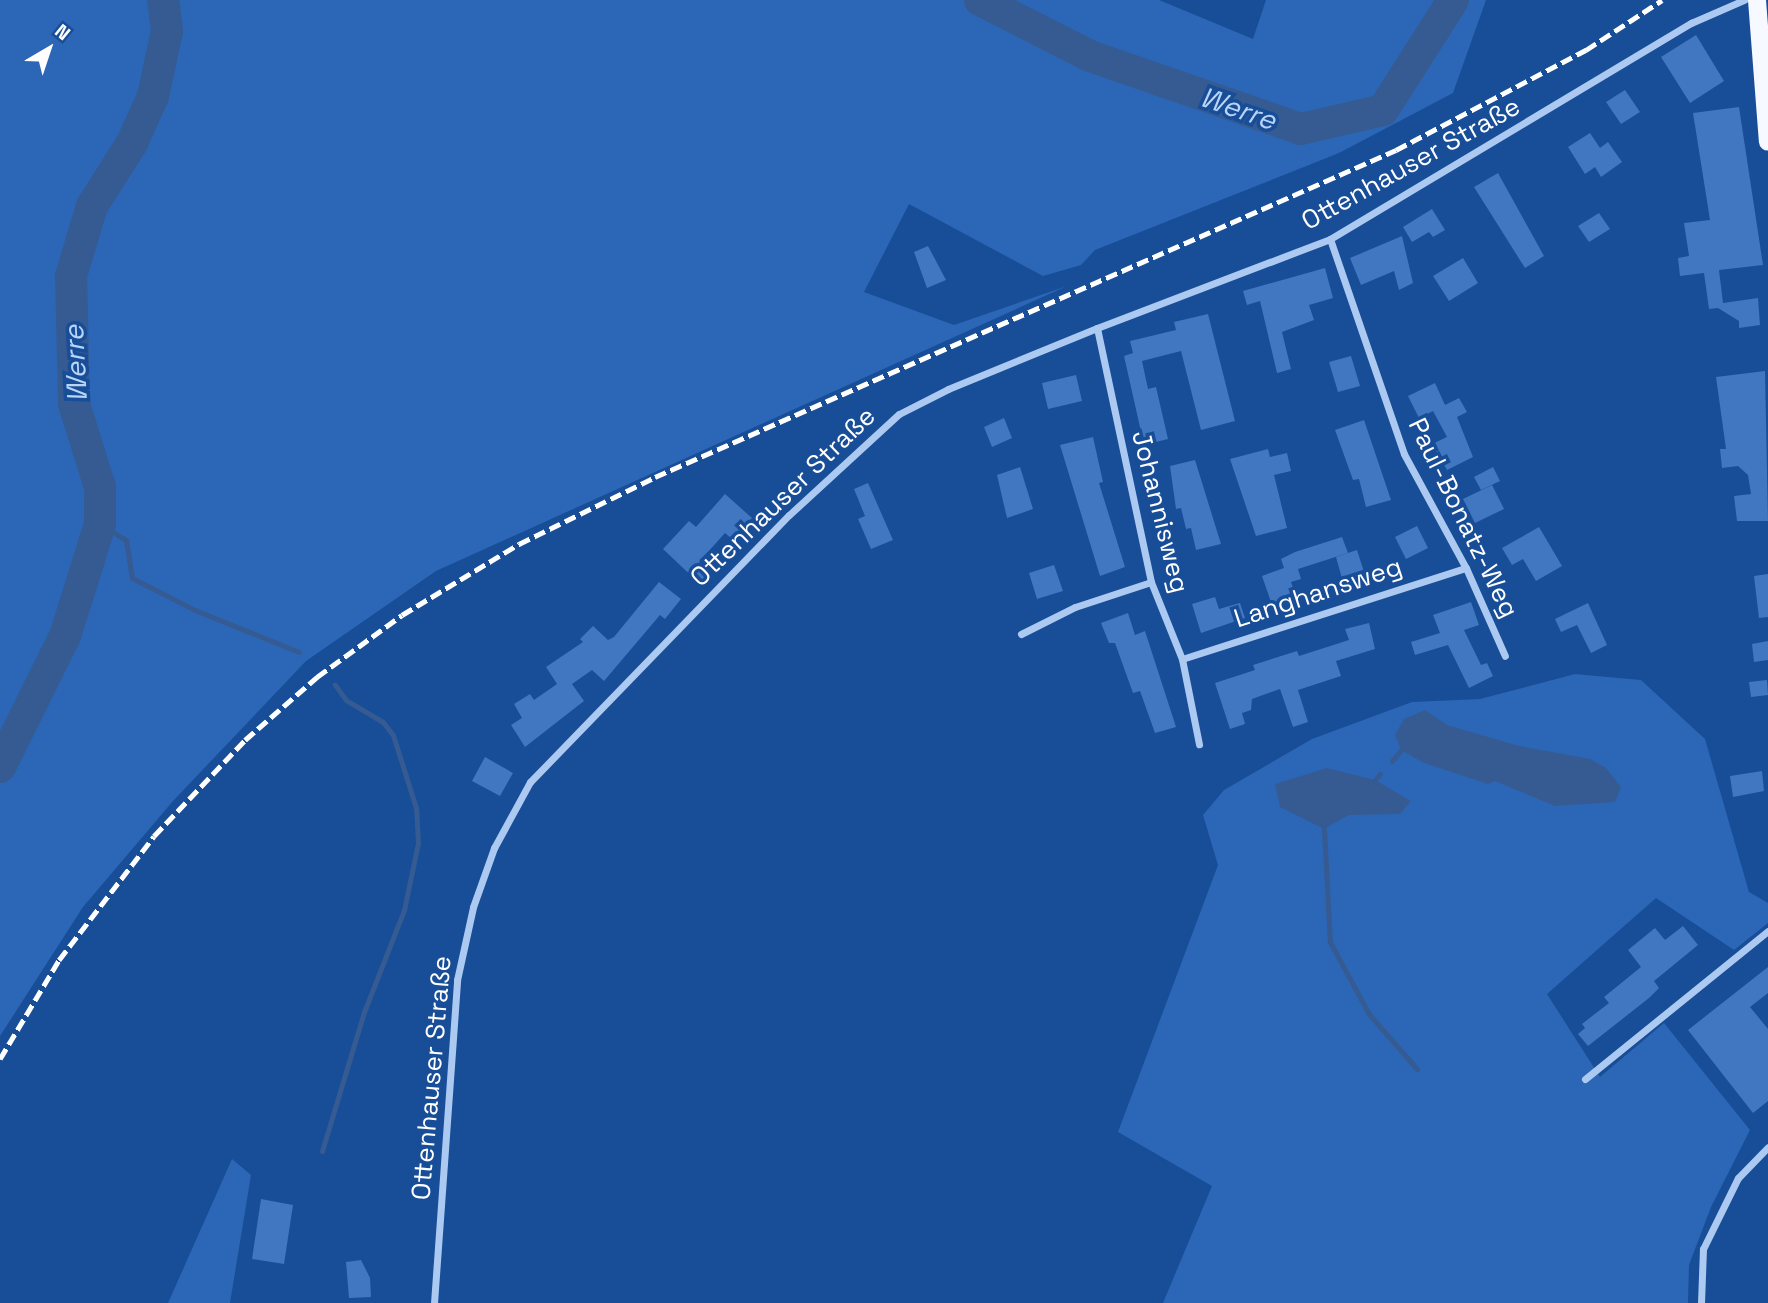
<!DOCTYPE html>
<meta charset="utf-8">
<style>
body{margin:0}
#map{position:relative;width:1768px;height:1303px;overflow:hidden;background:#184d98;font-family:"Space Grotesk",sans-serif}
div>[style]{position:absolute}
.green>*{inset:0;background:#2b67b6}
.water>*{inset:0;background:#355b92}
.stream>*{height:5px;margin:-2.5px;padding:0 2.5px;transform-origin:2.5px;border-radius:2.5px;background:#355b92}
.river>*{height:32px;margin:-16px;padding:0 16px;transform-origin:16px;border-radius:16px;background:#355b92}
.building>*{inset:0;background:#4077c0}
.street>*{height:7px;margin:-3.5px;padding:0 3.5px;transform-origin:3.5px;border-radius:3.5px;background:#accaf1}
.primary>*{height:18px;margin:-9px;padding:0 9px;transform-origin:9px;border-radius:9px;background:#f6f9ff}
.rail>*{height:5px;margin-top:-2.5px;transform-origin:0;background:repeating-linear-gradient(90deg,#fff 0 12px,transparent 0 17px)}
span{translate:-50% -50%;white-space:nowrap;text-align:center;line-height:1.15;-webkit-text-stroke:7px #184d98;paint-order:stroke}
.street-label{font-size:26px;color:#fff}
.water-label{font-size:28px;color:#b8d4f8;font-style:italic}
.north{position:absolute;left:14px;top:14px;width:70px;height:70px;-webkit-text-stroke:5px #184d98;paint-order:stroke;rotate:39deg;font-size:19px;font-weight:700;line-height:28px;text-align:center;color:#fff}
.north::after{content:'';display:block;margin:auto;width:24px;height:32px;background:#fff;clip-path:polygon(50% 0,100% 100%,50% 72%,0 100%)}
</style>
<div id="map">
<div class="green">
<div style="clip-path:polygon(0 0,1159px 0,1253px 39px,1266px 0,1486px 0,1453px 93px,1339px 153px,1095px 250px,1081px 265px,1043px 276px,909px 204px,864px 292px,954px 325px,1067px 286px,436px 571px,306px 661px,173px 801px,83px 907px,0 1036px)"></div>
<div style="clip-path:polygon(1575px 674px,1641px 680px,1705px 739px,1749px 892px,1768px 903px,1768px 923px,1734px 950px,1656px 898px,1547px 994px,1600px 1077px,1664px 1023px,1750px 1130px,1711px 1207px,1689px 1265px,1688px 1303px,1163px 1303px,1212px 1186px,1118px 1132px,1218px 865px,1203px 815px,1224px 790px,1312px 739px,1412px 702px,1480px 699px)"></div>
<div style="clip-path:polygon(232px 1159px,251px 1175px,230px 1303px,168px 1303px)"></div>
</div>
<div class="water">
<div style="clip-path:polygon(1425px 710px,1447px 725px,1519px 746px,1590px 759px,1606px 768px,1621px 787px,1615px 802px,1555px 806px,1495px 781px,1488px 784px,1424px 763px,1401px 750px,1395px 735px,1404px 719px)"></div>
<div style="clip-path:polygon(1327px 768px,1375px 780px,1411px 801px,1400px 814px,1349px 815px,1324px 829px,1280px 807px,1275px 784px)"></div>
</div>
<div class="stream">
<div style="left:100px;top:524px;width:31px;rotate:32deg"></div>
<div style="left:126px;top:540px;width:38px;rotate:81deg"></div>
<div style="left:132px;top:578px;width:71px;rotate:26.9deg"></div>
<div style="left:195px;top:610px;width:112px;rotate:22deg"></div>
<div style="left:1392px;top:761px;width:14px;rotate:-51deg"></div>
<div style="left:1375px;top:780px;width:8px;rotate:-50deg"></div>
<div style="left:1324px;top:829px;width:113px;rotate:87deg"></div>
<div style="left:1330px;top:942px;width:82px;rotate:61.6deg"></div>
<div style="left:1369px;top:1014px;width:73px;rotate:48.9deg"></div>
<div style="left:322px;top:1151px;width:145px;rotate:-73.2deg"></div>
<div style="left:364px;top:1012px;width:110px;rotate:-68.6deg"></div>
<div style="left:404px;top:910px;width:68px;rotate:-78.2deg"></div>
<div style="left:418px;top:843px;width:35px;rotate:-93deg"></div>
<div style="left:416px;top:808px;width:77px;rotate:-107.5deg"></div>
<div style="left:393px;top:735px;width:16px;rotate:-128deg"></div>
<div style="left:383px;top:722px;width:43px;rotate:-149.3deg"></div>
<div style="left:346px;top:700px;width:19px;rotate:-126deg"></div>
</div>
<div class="river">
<div style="left:980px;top:0;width:123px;rotate:27deg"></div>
<div style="left:1090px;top:56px;width:223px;rotate:19.1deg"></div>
<div style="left:1301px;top:129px;width:84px;rotate:-13deg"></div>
<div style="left:1383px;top:110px;width:130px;rotate:-57.5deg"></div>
<div style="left:0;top:767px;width:146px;rotate:-63.6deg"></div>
<div style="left:65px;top:636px;width:117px;rotate:-72.6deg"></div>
<div style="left:100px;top:524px;width:37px;rotate:-90deg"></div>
<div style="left:100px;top:487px;width:87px;rotate:-107.4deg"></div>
<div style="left:74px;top:404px;width:128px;rotate:-91.3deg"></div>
<div style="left:71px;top:276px;width:73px;rotate:-73.3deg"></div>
<div style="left:92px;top:206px;width:75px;rotate:-57.6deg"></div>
<div style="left:132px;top:143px;width:51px;rotate:-65.9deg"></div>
<div style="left:153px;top:96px;width:66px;rotate:-77.8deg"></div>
<div style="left:167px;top:31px;width:31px;rotate:-97deg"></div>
</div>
<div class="building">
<div style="clip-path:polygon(1696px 35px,1724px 81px,1690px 103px,1661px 57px)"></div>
<div style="clip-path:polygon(1625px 90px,1640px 112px,1621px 124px,1606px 102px)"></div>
<div style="clip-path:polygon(1739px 107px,1763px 265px,1719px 270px,1723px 303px,1758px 298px,1760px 325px,1739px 328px,1739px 321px,1718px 308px,1709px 309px,1704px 273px,1680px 276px,1678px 258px,1689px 256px,1684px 223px,1710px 220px,1693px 113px)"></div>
<div style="clip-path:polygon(1590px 133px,1600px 148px,1608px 142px,1622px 162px,1601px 177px,1595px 167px,1585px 174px,1568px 147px)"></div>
<div style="clip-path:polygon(1498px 173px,1544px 256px,1525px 268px,1474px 187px)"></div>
<div style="clip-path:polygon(1432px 209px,1445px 230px,1433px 237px,1429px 232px,1412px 242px,1403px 227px)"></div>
<div style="clip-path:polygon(1599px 213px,1610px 229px,1589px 242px,1578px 226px)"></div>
<div style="clip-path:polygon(1402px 236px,1413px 283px,1399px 290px,1394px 271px,1361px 285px,1350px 258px)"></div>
<div style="clip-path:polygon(928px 246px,946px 280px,927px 288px,914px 252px)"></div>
<div style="clip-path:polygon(1463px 258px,1478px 283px,1449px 301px,1433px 276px)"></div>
<div style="clip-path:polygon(1325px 268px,1333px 298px,1309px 305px,1314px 320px,1282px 332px,1291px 369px,1277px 373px,1260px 301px,1247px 305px,1243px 291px)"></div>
<div style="clip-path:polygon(1208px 314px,1235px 421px,1201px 430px,1181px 351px,1142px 361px,1148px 389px,1156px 387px,1168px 439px,1144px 445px,1124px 356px,1133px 353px,1130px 341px,1176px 330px,1174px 322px)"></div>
<div style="clip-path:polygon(1351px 356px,1360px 386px,1338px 392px,1329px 362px)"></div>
<div style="clip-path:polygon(1765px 371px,1768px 521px,1737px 521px,1734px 496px,1751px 494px,1748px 475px,1738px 466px,1722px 468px,1720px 449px,1726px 449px,1716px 377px)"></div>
<div style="clip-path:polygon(1076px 375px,1082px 401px,1048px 409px,1042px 383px)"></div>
<div style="clip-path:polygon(1435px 383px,1445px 405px,1459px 398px,1467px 412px,1457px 417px,1473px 457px,1447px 470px,1432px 444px,1447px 437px,1433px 411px,1419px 418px,1408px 396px)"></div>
<div style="clip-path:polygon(1004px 418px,1012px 438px,992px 447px,984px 427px)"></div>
<div style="clip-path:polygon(1364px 420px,1391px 500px,1366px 507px,1359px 479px,1353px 480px,1335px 430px)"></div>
<div style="clip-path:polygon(1093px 437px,1103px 482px,1099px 483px,1125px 567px,1100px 576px,1060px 445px)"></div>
<div style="clip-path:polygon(1268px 449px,1270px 457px,1287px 453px,1291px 471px,1274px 475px,1287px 528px,1256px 536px,1230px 459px)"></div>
<div style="clip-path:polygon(1195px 460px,1221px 544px,1196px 550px,1191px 528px,1186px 529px,1181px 508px,1176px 509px,1170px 466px)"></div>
<div style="clip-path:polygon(1020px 467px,1033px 509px,1007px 518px,997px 475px)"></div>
<div style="clip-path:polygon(1493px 467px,1500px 481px,1481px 490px,1474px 477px)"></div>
<div style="clip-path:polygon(868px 483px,893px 540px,871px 549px,858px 519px,865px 516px,854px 489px)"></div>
<div style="clip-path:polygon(1492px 485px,1504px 509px,1475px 523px,1463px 499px)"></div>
<div style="clip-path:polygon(725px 494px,752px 518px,733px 540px,725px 533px,699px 562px,710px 571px,699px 583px,663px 549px,689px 521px,696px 527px)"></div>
<div style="clip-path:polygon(1417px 526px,1428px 548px,1406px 559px,1395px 537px)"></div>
<div style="clip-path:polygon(1539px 527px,1562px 566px,1536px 581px,1523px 559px,1512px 565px,1502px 548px)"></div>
<div style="clip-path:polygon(1342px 537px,1348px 553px,1298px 569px,1301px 579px,1291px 582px,1296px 597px,1272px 605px,1262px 576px,1284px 568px,1281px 559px,1295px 552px)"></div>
<div style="clip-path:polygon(1357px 550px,1365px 575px,1343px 582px,1336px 557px)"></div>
<div style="clip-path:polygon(1054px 565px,1063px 591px,1037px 599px,1029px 573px)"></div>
<div style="clip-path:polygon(1768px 574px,1768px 617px,1759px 618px,1754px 576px)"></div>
<div style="clip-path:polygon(659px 582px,681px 599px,665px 619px,660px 615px,604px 681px,592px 670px,572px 684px,584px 701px,525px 747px,511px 725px,522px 718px,514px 704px,530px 694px,534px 700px,557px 684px,546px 667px,583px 642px,580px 639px,593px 626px,608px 640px,614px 637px)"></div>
<div style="clip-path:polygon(1215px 597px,1219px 609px,1240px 603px,1245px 618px,1201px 633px,1192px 604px)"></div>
<div style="clip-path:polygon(1471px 602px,1479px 625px,1464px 630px,1481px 665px,1487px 663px,1493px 676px,1469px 688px,1448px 645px,1415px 655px,1411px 642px,1440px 633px,1433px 615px)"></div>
<div style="clip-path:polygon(1588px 603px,1607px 645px,1591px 653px,1577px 625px,1561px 632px,1555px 619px)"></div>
<div style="clip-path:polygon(1128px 613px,1135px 635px,1145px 631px,1176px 727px,1155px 733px,1140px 691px,1133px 693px,1115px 643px,1109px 643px,1101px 623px)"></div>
<div style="clip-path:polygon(1369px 623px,1375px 649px,1336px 661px,1341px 676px,1298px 690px,1308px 722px,1293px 727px,1280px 689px,1252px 699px,1251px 710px,1242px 713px,1245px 724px,1230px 729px,1215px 683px,1255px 670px,1253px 665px,1297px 651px,1299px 656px,1349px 640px,1345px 629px)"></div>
<div style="clip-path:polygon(1768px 641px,1768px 660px,1754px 662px,1752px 644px)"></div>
<div style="clip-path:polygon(1767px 680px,1768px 695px,1751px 697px,1749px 682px)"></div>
<div style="clip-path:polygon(485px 757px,513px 773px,500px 796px,472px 781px)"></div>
<div style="clip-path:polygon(1762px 771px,1764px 791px,1733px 797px,1730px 776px)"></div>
<div style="clip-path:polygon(1683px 926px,1698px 945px,1654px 981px,1659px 988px,1649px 998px,1588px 1046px,1578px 1034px,1585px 1028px,1582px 1024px,1609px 1003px,1604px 997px,1641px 967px,1628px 950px,1655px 928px,1665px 940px)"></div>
<div style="clip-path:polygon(1768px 967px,1768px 993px,1750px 1007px,1768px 1029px,1768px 1101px,1753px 1113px,1688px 1030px)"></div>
<div style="clip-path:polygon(261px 1199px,293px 1205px,284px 1264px,252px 1259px)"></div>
<div style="clip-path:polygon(361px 1260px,370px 1278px,371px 1297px,349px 1298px,346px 1262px)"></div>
</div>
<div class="street">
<div style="left:1330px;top:239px;width:227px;rotate:71deg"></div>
<div style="left:1404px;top:454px;width:130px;rotate:61.5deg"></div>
<div style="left:1466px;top:568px;width:96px;rotate:66.1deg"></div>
<div style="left:1097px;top:328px;width:260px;rotate:78deg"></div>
<div style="left:1151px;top:582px;width:83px;rotate:68.1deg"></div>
<div style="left:1182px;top:659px;width:87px;rotate:78.7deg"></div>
<div style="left:1021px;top:634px;width:60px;rotate:-26.6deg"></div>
<div style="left:1075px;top:607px;width:80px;rotate:-18.2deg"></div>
<div style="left:1182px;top:659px;width:298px;rotate:-17.8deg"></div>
<div style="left:1585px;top:1079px;width:235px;rotate:-39deg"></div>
<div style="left:434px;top:1303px;width:324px;rotate:-85.9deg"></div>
<div style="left:457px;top:980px;width:75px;rotate:-77.6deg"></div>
<div style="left:473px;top:907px;width:63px;rotate:-70.4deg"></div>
<div style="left:494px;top:848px;width:75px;rotate:-61.4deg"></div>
<div style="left:530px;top:782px;width:372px;rotate:-45.9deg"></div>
<div style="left:789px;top:515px;width:149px;rotate:-42.6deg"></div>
<div style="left:899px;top:414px;width:55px;rotate:-27deg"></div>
<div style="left:948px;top:389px;width:161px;rotate:-22.3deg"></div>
<div style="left:1097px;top:328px;width:249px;rotate:-20.9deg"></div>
<div style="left:1330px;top:239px;width:421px;rotate:-30.9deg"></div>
<div style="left:1691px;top:23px;width:58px;rotate:-23.5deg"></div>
<div style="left:1701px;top:1303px;width:54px;rotate:-87.9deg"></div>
<div style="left:1703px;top:1249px;width:79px;rotate:-63.8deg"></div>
<div style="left:1738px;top:1178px;width:43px;rotate:-45.9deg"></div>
</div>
<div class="primary">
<div style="left:1757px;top:0;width:142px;rotate:85.6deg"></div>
</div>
<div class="rail">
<div style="left:0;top:1059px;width:115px;rotate:-59.2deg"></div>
<div style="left:59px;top:960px;width:156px;rotate:-52.5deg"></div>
<div style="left:154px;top:836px;width:132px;rotate:-46.5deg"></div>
<div style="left:245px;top:740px;width:96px;rotate:-41.2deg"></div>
<div style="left:317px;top:677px;width:105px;rotate:-36.1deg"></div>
<div style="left:402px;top:615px;width:137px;rotate:-31.3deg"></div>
<div style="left:519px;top:544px;width:152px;rotate:-26.2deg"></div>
<div style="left:655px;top:477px;width:810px;rotate:-23.81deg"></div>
<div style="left:1396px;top:150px;width:215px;rotate:-27.8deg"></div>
<div style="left:1586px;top:50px;width:91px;rotate:-33.3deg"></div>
</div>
<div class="street-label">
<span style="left:1411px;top:164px;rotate:-29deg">Ottenhauser Straße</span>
<span style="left:783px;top:497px;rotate:-44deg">Ottenhauser Straße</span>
<span style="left:1160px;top:512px;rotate:76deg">Johannisweg</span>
<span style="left:1463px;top:518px;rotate:64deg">Paul-Bonatz-Weg</span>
<span style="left:1318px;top:593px;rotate:-18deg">Langhansweg</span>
<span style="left:432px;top:1078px;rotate:-85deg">Ottenhauser Straße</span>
</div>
<div class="water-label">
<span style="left:1238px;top:108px;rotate:19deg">Werre</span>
<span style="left:75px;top:364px;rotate:-93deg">Werre</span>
</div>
<div class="north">N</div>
</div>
